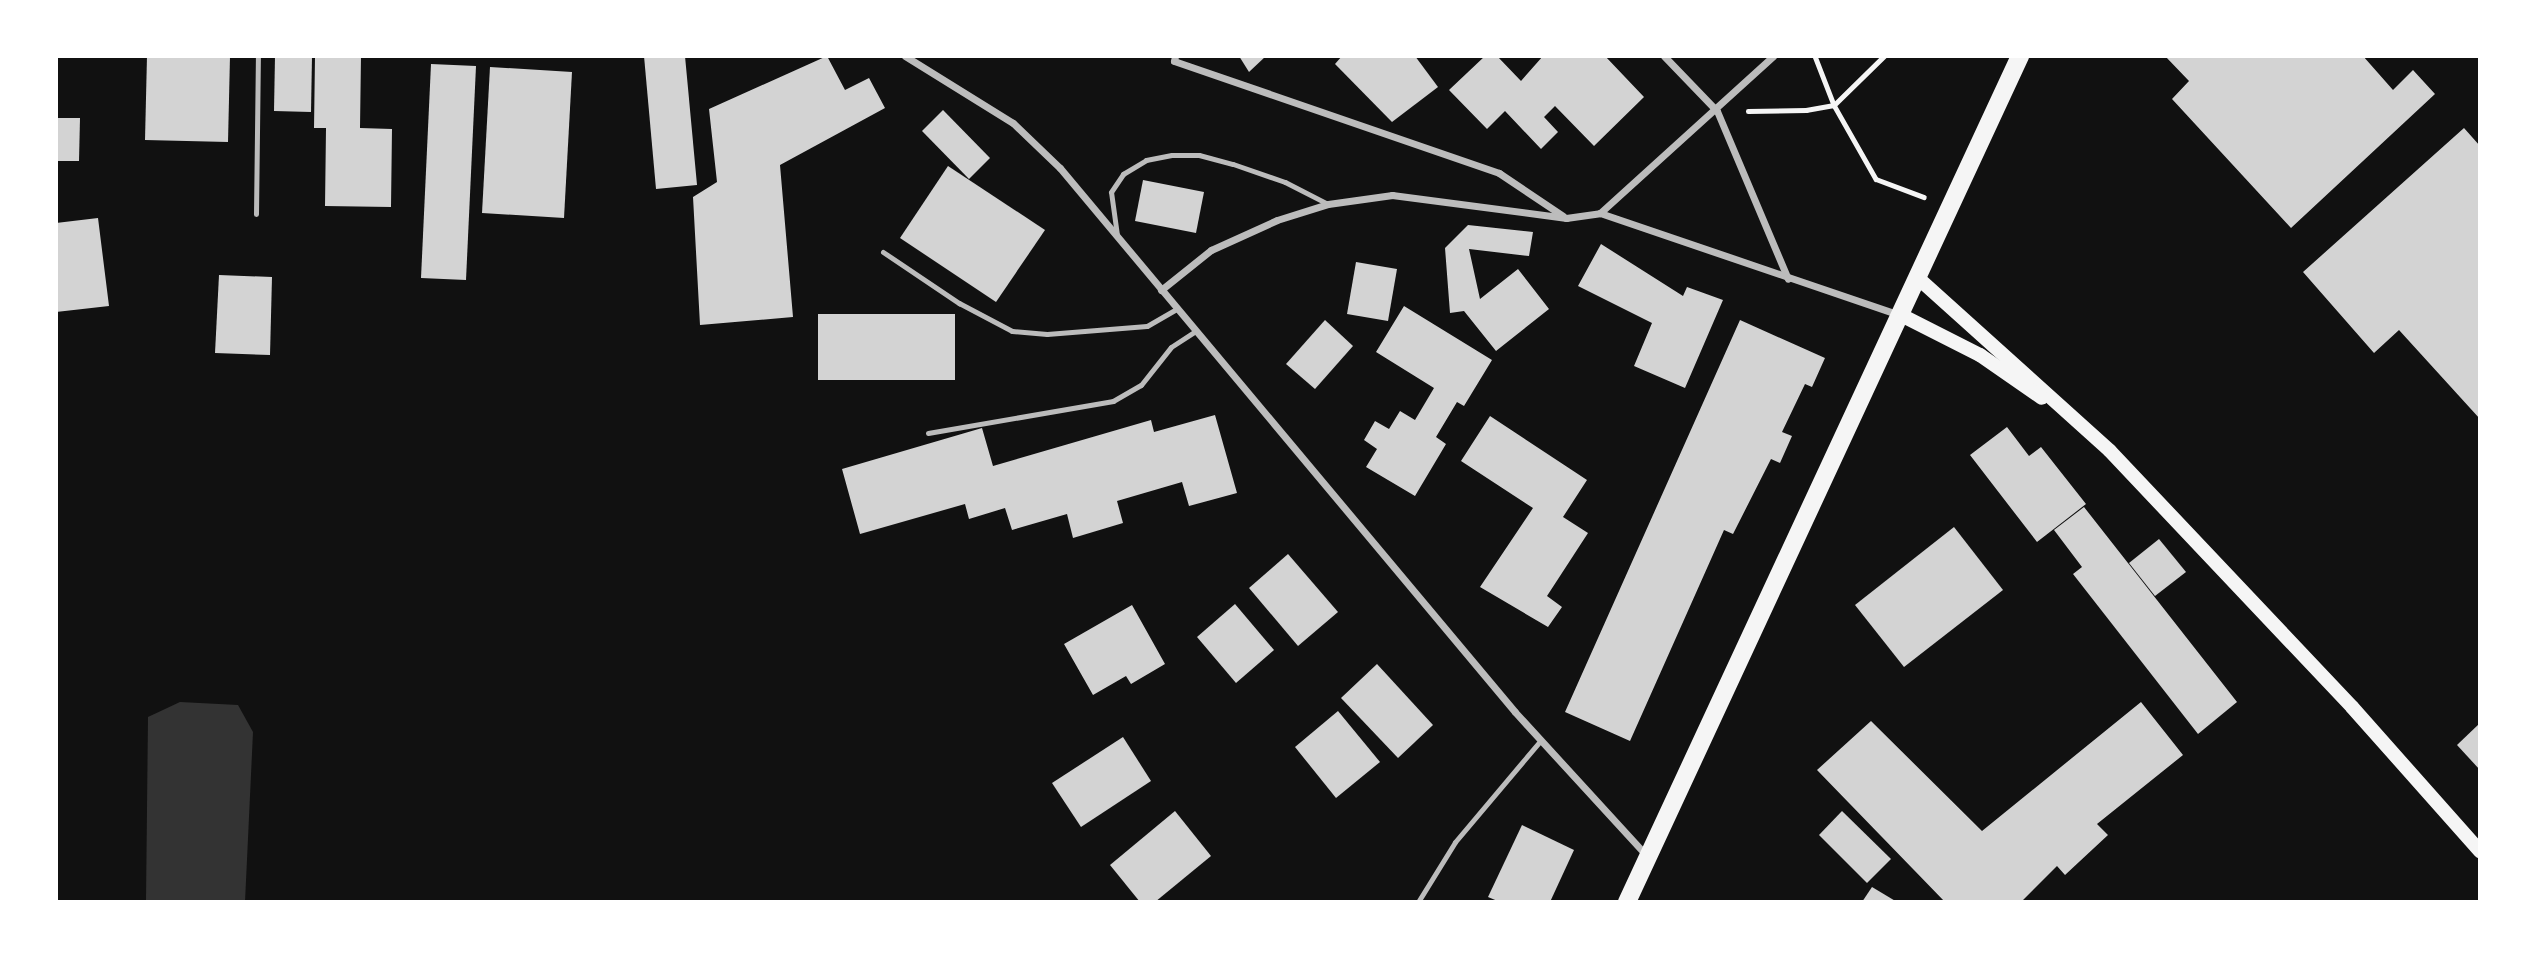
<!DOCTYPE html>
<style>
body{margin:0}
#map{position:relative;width:2536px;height:958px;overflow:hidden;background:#111;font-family:Barlow,sans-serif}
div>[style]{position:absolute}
.water>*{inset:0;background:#333}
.building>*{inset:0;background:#d3d3d3}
.path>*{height:4.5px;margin:-2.25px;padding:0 2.25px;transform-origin:2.25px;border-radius:2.25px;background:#f5f5f5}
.service>*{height:5px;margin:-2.5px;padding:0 2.5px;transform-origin:2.5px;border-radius:2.5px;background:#bcbcbc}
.minor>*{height:7px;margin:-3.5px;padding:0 3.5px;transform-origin:3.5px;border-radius:3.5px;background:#bcbcbc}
.secondary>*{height:14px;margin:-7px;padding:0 7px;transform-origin:7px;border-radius:7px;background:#f5f5f5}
.primary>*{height:18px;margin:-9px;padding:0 9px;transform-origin:9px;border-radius:9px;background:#f5f5f5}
span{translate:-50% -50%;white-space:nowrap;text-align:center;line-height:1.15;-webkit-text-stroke:7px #fff;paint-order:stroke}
.frame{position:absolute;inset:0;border:58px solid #fff;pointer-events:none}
</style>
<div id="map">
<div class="water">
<div style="clip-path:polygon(180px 702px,238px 705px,253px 732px,245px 902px,146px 902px,148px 717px)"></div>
</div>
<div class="building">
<div style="clip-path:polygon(147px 56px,230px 56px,228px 142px,145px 140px)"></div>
<div style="clip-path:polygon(275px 56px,312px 56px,311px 112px,274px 111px)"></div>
<div style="clip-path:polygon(315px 56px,361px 56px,360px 128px,392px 129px,391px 207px,325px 206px,326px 128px,314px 128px)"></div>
<div style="clip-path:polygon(644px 56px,685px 56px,697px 185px,656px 189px)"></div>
<div style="clip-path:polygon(827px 56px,845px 90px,869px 78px,885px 108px,780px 165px,793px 317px,700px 325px,693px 197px,717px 182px,709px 109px)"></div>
<div style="clip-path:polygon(1239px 56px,1266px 56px,1249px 72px)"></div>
<div style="clip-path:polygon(1342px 56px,1415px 56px,1438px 87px,1392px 122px,1335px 64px)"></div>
<div style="clip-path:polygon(1485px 56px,1497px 56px,1521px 81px,1543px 56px,1605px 56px,1644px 97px,1594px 146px,1555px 106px,1544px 117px,1558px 132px,1541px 149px,1505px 111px,1487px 129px,1449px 90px)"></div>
<div style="clip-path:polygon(2165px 56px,2363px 56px,2393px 90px,2413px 70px,2435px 94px,2291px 228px,2172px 99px,2189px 81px)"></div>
<div style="clip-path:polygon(431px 64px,476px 66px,466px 280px,421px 278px)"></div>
<div style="clip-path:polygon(490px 67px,572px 72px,564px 218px,482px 213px)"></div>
<div style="clip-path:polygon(943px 110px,990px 158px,969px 179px,922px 131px)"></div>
<div style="clip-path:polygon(56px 118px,80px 118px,79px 161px,56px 161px)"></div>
<div style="clip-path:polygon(2464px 128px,2480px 146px,2480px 419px,2399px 330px,2374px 353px,2303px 272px)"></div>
<div style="clip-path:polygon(948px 166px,1045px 230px,996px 302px,900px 238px)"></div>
<div style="clip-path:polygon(1143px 180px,1204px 192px,1196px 233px,1135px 221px)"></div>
<div style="clip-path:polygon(98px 218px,109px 306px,56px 312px,56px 223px)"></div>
<div style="clip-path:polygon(1468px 225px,1533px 232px,1529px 256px,1469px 249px,1480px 299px,1518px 269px,1549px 309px,1496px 351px,1464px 311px,1450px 313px,1445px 248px)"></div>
<div style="clip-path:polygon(1601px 244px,1683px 296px,1687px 287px,1723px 300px,1685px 388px,1634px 366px,1652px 323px,1578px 286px)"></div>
<div style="clip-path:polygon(1356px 262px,1397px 269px,1388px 321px,1347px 314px)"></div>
<div style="clip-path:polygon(219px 275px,272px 277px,270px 355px,215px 353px)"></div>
<div style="clip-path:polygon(1404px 306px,1492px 360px,1464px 406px,1457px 402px,1436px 437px,1446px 444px,1415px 496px,1366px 467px,1377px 449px,1364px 440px,1375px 421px,1389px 429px,1400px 411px,1415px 420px,1434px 388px,1376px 352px)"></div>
<div style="clip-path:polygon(818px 314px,955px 314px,955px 380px,818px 380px)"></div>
<div style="clip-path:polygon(1325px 320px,1353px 346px,1315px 389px,1286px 364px)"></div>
<div style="clip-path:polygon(1740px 320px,1825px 358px,1812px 387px,1805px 384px,1782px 432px,1792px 436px,1780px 463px,1771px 459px,1733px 534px,1724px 530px,1630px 741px,1565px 712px)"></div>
<div style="clip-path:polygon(1215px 415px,1237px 493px,1189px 506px,1182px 482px,1117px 501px,1123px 523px,1073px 538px,1067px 514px,1012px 530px,1005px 508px,969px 519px,965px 504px,860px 534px,842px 469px,982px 428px,993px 466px,1151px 420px,1154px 432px)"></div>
<div style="clip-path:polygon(1490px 416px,1587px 480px,1563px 517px,1588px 533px,1547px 596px,1562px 607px,1548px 627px,1480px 587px,1533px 508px,1461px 461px)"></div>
<div style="clip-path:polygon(2007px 427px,2029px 456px,2041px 447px,2086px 504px,2037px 542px,1970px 455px)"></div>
<div style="clip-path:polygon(2084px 507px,2237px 702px,2198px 734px,2073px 574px,2082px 567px,2054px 530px)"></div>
<div style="clip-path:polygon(1954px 527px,2003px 590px,1904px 667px,1855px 605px)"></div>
<div style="clip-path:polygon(2159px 539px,2186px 572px,2155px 596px,2129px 563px)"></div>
<div style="clip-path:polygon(1288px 554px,1338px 612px,1298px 646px,1249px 588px)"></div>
<div style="clip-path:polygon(1235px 604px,1274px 650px,1236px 683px,1197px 637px)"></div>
<div style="clip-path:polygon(1132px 605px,1165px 664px,1131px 684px,1126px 676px,1093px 695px,1064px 644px)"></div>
<div style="clip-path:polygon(1377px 664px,1433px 725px,1398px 758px,1341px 698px)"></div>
<div style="clip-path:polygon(2141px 702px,2183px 755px,2097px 824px,2108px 835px,2065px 875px,2057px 866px,2021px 902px,1945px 902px,1817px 770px,1871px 721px,1982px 831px)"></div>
<div style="clip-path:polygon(1338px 711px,1380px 762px,1336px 798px,1295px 747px)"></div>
<div style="clip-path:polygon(2480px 723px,2480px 770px,2457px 745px)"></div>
<div style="clip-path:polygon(1123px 737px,1151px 781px,1081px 827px,1052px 783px)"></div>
<div style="clip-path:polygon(1175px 811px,1211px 856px,1155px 902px,1140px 902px,1110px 865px)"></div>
<div style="clip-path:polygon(1842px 811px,1891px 859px,1867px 883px,1819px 835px)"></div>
<div style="clip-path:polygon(1522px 825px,1574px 850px,1550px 902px,1500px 902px,1488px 897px)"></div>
<div style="clip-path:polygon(1872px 887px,1897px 902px,1862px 902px)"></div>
</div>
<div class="path">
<div style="left:1815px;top:56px;width:53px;rotate:68.8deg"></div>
<div style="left:1834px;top:105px;width:85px;rotate:60.4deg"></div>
<div style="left:1876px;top:179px;width:51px;rotate:20.6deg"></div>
<div style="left:1748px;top:111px;width:58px;rotate:-1deg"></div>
<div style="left:1806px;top:110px;width:28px;rotate:-10deg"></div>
<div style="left:1834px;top:105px;width:70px;rotate:-44.4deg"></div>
</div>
<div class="service">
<div style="left:256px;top:214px;width:158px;rotate:-89.3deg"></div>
<div style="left:1117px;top:235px;width:43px;rotate:-97.9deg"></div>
<div style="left:1111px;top:192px;width:22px;rotate:-56deg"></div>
<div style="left:1123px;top:174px;width:27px;rotate:-31deg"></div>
<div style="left:1146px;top:160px;width:26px;rotate:-11deg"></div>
<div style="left:1172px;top:155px;width:27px"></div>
<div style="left:1199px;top:155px;width:35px;rotate:15deg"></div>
<div style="left:1233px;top:164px;width:55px;rotate:19.1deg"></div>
<div style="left:1285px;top:182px;width:48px;rotate:27.1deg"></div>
<div style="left:883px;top:252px;width:92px;rotate:33.9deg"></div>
<div style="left:959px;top:303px;width:60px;rotate:27.8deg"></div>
<div style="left:1012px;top:331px;width:35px;rotate:5deg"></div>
<div style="left:1047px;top:334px;width:100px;rotate:-4.6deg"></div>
<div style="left:1147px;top:326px;width:34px;rotate:-30deg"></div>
<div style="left:928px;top:433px;width:188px;rotate:-9.8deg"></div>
<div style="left:1113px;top:401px;width:32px;rotate:-30deg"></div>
<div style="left:1141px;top:385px;width:48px;rotate:-51.7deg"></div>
<div style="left:1171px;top:347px;width:30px;rotate:-33deg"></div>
<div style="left:1418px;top:902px;width:70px;rotate:-58.3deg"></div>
<div style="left:1455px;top:842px;width:133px;rotate:-49.9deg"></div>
</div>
<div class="minor">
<div style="left:905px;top:56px;width:127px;rotate:31.8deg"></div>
<div style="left:1013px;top:123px;width:65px;rotate:43.8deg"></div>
<div style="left:1060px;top:168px;width:709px;rotate:50.09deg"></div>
<div style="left:1515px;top:712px;width:197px;rotate:47.5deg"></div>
<div style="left:1175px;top:56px;width:5px;rotate:101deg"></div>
<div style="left:1174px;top:61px;width:344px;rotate:19deg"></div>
<div style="left:1499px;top:173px;width:77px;rotate:33.9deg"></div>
<div style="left:1664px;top:56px;width:76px;rotate:46.1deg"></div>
<div style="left:1717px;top:111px;width:182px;rotate:67.1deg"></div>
<div style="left:1600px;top:213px;width:234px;rotate:-42.2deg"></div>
<div style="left:1161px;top:290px;width:64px;rotate:-38.7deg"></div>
<div style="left:1211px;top:250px;width:72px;rotate:-24.4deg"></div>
<div style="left:1277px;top:220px;width:53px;rotate:-17.4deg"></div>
<div style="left:1328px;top:204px;width:65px;rotate:-8deg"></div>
<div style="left:1392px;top:195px;width:176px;rotate:7.5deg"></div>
<div style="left:1566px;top:218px;width:34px;rotate:-8deg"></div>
<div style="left:1600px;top:213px;width:317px;rotate:18.8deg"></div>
</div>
<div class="secondary">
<div style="left:1918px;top:278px;width:258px;rotate:42deg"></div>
<div style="left:2110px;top:451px;width:352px;rotate:46.6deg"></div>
<div style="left:2352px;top:707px;width:193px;rotate:48.4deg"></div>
<div style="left:1901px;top:315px;width:89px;rotate:26.9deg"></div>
<div style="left:1980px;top:355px;width:75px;rotate:34.7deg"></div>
</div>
<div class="primary">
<div style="left:1627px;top:902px;width:933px;rotate:-65.08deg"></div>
</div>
<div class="frame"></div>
</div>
